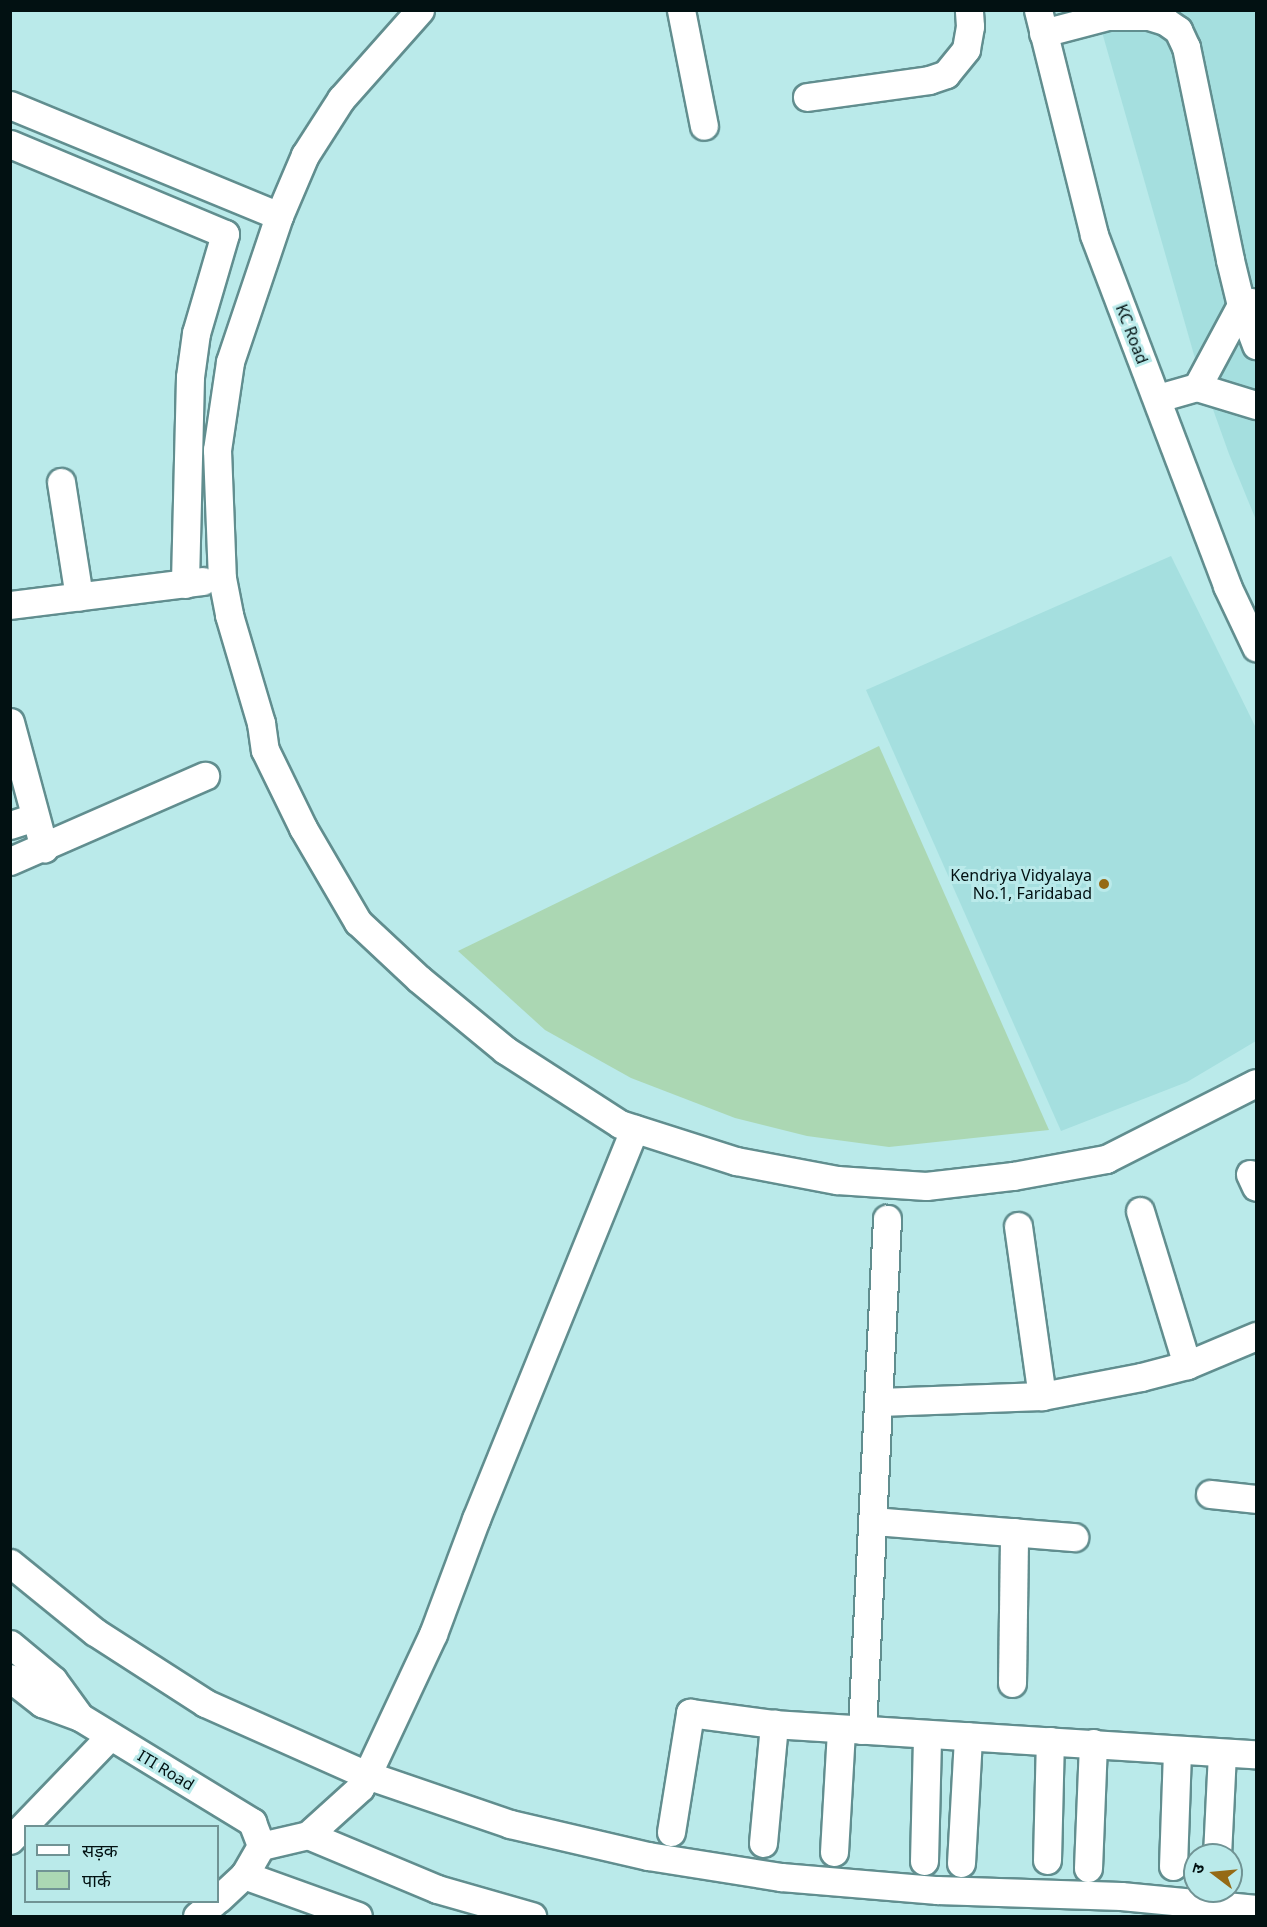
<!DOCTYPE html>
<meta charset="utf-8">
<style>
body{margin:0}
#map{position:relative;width:1267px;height:1927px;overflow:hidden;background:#baeaea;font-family:"Noto Sans","Noto Sans Devanagari",sans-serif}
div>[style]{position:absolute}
.built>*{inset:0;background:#a5dfdf}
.green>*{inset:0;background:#abd7b3}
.roads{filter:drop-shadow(2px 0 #618e8f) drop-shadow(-2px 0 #618e8f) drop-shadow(0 2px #618e8f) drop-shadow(0 -2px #618e8f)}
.minor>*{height:27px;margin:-13.5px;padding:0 13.5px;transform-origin:13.5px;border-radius:13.5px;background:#fff}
.dots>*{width:16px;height:16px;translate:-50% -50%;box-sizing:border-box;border:3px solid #baeaea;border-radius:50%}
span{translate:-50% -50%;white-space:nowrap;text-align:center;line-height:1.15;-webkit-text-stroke:6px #baeaea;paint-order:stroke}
.street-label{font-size:16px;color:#021112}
.poi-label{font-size:16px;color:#021112}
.right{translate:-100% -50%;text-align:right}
.frame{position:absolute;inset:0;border:12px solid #021112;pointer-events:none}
.legend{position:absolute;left:24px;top:1825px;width:195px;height:78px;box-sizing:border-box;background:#baeaea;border:2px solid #709394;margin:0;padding:8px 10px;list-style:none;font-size:18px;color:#021112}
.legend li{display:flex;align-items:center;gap:12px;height:30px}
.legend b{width:30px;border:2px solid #709394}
.north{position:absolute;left:1183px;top:1843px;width:60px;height:60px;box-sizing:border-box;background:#baeaea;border:2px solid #709394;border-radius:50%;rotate:286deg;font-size:16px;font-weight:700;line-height:24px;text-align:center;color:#021112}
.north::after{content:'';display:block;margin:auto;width:21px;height:27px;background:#956a15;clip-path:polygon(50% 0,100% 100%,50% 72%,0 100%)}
</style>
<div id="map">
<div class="built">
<div style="clip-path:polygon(1096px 11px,1256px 11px,1256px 392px,1200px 376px)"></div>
<div style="clip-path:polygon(1205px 387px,1256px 400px,1256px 520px,1229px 454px)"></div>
<div style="clip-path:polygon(1171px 556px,1256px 728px,1256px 1041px,1187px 1082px,1061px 1131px,866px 690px)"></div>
</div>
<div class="green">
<div style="clip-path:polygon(879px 746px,1049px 1130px,889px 1147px,807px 1136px,735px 1118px,631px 1078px,545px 1030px,458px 951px)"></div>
</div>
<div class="roads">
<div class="minor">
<div style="left:420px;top:10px;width:119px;rotate:131.6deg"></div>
<div style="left:341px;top:99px;width:67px;rotate:122.7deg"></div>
<div style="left:305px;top:155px;width:66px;rotate:113.1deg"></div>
<div style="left:279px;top:216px;width:154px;rotate:108.6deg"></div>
<div style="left:230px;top:362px;width:89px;rotate:98.4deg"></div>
<div style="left:217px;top:450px;width:128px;rotate:87.8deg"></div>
<div style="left:222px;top:578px;width:38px;rotate:79deg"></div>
<div style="left:229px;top:615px;width:113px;rotate:73.5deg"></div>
<div style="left:261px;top:723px;width:27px;rotate:82deg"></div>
<div style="left:265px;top:750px;width:87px;rotate:64deg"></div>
<div style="left:303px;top:828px;width:109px;rotate:59.7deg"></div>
<div style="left:358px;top:922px;width:83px;rotate:43.1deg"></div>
<div style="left:419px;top:979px;width:112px;rotate:39.5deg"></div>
<div style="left:505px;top:1050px;width:137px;rotate:32.8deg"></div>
<div style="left:620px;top:1124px;width:122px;rotate:17.7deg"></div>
<div style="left:736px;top:1161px;width:103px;rotate:10.7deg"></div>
<div style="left:837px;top:1180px;width:89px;rotate:3.9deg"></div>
<div style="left:926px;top:1186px;width:88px;rotate:-6.6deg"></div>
<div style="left:1013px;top:1176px;width:95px;rotate:-10.4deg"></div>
<div style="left:1106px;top:1159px;width:168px;rotate:-26.9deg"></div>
<div style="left:681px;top:10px;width:118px;rotate:78.8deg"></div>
<div style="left:1038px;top:10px;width:232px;rotate:76deg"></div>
<div style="left:1094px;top:235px;width:375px;rotate:69.2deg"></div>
<div style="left:1227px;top:586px;width:68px;rotate:64.6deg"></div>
<div style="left:1043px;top:33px;width:67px;rotate:-14.7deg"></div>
<div style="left:1108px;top:16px;width:41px"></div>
<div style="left:1149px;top:16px;width:17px;rotate:17deg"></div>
<div style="left:1165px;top:21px;width:16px;rotate:35deg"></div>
<div style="left:1178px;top:30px;width:19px;rotate:65deg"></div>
<div style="left:1186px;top:47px;width:217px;rotate:78.3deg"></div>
<div style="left:1230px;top:260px;width:46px;rotate:76.3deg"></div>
<div style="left:1241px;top:305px;width:43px;rotate:69.4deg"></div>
<div style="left:807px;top:97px;width:123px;rotate:-7.9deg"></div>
<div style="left:929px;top:80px;width:18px;rotate:-19deg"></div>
<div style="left:946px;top:74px;width:32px;rotate:-51deg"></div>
<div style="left:966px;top:49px;width:23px;rotate:-80deg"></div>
<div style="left:970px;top:26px;width:16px;rotate:-94deg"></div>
<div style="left:10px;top:105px;width:291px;rotate:22.4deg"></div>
<div style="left:10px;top:144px;width:233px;rotate:22.7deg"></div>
<div style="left:225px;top:234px;width:103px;rotate:106.3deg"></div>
<div style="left:196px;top:333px;width:44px;rotate:97.8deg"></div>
<div style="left:190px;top:377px;width:207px;rotate:91.4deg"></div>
<div style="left:1197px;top:387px;width:93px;rotate:-61.8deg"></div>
<div style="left:1241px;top:305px;width:11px;rotate:-15deg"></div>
<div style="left:1158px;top:398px;width:41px;rotate:-15.8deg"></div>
<div style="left:1197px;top:387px;width:62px;rotate:17deg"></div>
<div style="left:61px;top:482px;width:116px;rotate:81.1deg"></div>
<div style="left:10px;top:605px;width:194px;rotate:-7.1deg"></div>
<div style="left:10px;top:722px;width:131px;rotate:74.9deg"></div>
<div style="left:10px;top:825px;width:26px;rotate:-18deg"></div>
<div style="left:10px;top:861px;width:213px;rotate:-23.6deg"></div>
<div style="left:1250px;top:1174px;width:14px;rotate:65deg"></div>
<div style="left:1140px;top:1211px;width:161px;rotate:73deg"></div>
<div style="left:1018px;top:1226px;width:172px;rotate:82deg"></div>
<div style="left:879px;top:1402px;width:163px;rotate:-2.1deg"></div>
<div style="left:1042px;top:1396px;width:101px;rotate:-10.9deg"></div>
<div style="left:1141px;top:1377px;width:48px;rotate:-14.6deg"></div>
<div style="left:1187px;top:1365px;width:75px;rotate:-22.8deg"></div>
<div style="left:1210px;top:1494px;width:46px;rotate:6.2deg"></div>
<div style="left:873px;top:1521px;width:202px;rotate:4.6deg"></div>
<div style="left:10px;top:1563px;width:109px;rotate:39.1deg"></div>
<div style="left:95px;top:1632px;width:131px;rotate:32.8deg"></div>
<div style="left:205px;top:1703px;width:177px;rotate:24deg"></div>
<div style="left:367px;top:1775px;width:151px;rotate:18.9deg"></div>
<div style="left:510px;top:1824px;width:142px;rotate:13.1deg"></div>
<div style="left:648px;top:1856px;width:135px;rotate:9deg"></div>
<div style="left:781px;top:1877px;width:157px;rotate:4.8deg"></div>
<div style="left:937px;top:1890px;width:184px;rotate:1.9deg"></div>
<div style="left:1121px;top:1896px;width:136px;rotate:5.5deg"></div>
<div style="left:10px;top:1644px;width:56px;rotate:39.9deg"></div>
<div style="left:53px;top:1680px;width:46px;rotate:53.9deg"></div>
<div style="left:10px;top:1678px;width:41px;rotate:38deg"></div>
<div style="left:42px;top:1703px;width:40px;rotate:20.2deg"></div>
<div style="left:80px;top:1717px;width:202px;rotate:31.4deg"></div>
<div style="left:252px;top:1822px;width:26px;rotate:69deg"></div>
<div style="left:261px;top:1846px;width:34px;rotate:120deg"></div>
<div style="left:244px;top:1875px;width:35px;rotate:137deg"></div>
<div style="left:1012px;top:1683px;width:151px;rotate:-89.2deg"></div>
<div style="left:862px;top:1730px;width:512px;rotate:-87.2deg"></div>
<div style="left:671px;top:1832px;width:121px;rotate:-80.9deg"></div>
<div style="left:690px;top:1713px;width:85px;rotate:7.5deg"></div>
<div style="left:774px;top:1724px;width:483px;rotate:3.6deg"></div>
<div style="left:308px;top:1835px;width:140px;rotate:22.7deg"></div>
<div style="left:437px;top:1889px;width:99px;rotate:15.9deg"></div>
<div style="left:10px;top:1840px;width:144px;rotate:-46.1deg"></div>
<div style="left:763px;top:1843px;width:120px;rotate:-84.7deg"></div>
<div style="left:261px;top:1846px;width:48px;rotate:-13.2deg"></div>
<div style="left:308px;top:1835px;width:70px;rotate:-42.1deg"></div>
<div style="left:360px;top:1788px;width:15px;rotate:-62deg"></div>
<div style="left:367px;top:1775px;width:156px;rotate:-64.9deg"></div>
<div style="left:433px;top:1634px;width:123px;rotate:-69.5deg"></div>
<div style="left:476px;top:1519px;width:421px;rotate:-67.9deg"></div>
<div style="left:834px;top:1852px;width:123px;rotate:-86.7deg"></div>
<div style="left:1217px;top:1855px;width:102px;rotate:-87.2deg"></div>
<div style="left:1047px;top:1860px;width:119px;rotate:-88.6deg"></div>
<div style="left:924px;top:1861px;width:127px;rotate:-88.6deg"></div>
<div style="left:961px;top:1863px;width:127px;rotate:-86.8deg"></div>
<div style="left:1173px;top:1866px;width:116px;rotate:-88deg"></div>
<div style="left:1088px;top:1868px;width:125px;rotate:-87.7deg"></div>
<div style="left:244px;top:1875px;width:121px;rotate:19.8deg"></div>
<div style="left:197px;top:1916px;width:22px;rotate:-39deg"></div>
</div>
</div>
<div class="dots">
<div style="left:1104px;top:884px;background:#956a15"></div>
</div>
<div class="street-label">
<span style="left:1132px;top:334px;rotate:69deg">KC Road</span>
<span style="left:166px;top:1770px;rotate:31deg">ITI Road</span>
</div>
<div class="poi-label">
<span class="right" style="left:1092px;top:884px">Kendriya Vidyalaya<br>No.1, Faridabad</span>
</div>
<div class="frame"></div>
<ul class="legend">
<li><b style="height:8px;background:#fff"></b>सड़क</li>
<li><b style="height:16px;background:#abd7b3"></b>पार्क</li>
</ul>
<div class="north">उ</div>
</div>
